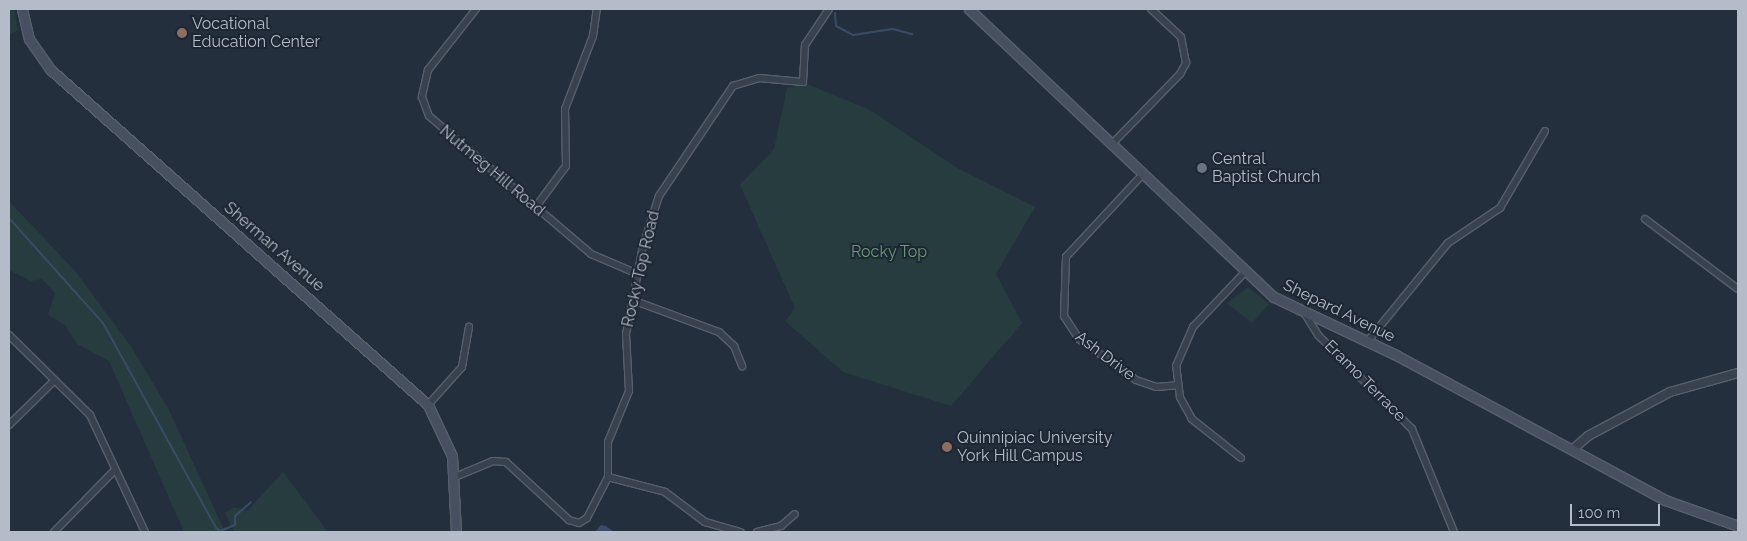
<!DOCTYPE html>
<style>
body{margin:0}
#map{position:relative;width:1747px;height:541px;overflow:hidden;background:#242f3e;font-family:Raleway,sans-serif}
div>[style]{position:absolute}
.green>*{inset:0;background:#263c3f}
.water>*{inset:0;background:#394c67}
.stream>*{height:2px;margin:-1px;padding:0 1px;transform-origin:1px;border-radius:1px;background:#394c67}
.roads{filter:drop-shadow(1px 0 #565f6c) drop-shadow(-1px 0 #565f6c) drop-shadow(0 1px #565f6c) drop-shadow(0 -1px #565f6c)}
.minor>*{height:6px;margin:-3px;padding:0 3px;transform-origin:3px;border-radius:3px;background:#38414e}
.tertiary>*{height:8px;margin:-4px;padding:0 4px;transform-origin:4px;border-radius:4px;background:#38414e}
.secondary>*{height:9px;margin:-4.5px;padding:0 4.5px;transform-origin:4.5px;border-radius:4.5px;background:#465061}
.dots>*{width:14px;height:14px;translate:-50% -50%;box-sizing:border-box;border:2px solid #1d2633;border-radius:50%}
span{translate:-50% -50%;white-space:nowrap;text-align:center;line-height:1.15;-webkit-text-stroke:4px #1d2633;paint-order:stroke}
.poi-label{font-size:16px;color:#b4bcc9}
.left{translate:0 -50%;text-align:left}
.street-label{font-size:16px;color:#b4bcc9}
.park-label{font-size:16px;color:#6b9a76}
.frame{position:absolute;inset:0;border:10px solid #b4bcc9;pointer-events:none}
.scale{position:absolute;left:1570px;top:504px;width:90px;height:22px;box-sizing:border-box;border:2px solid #b4bcc9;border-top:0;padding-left:6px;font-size:15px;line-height:18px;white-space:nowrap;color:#b4bcc9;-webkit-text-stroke:4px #1d2633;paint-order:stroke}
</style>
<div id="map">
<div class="green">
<div style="clip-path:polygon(9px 9px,14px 9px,18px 30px,9px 35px)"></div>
<div style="clip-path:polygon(807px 84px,870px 110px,959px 169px,1035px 207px,996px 274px,1022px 323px,951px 406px,843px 372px,785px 321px,795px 308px,740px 185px,774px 149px,787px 88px)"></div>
<div style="clip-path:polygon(9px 201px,76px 272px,132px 348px,169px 410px,225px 532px,184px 532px,109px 361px,77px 344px,65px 325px,48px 315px,55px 293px,42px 279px,31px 281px,9px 270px)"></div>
<div style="clip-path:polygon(1248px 287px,1269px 304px,1252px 323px,1227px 303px)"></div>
<div style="clip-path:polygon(283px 472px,328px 532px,234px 532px,225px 513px,234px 507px,247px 511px)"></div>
</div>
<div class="water">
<div style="clip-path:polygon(601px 525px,606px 526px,614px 532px,595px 532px)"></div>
</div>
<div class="stream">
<div style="left:835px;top:13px;width:13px;rotate:86deg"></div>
<div style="left:836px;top:26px;width:19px;rotate:28deg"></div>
<div style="left:853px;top:35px;width:40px;rotate:-8.5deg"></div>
<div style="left:893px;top:29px;width:20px;rotate:15deg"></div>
<div style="left:9px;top:218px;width:141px;rotate:48.2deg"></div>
<div style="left:103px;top:323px;width:234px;rotate:61.1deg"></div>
<div style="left:216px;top:528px;width:5px;rotate:37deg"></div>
<div style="left:220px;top:531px;width:16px;rotate:-22deg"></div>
<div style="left:235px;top:525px;width:9px;rotate:-90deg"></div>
<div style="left:235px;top:516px;width:21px;rotate:-41deg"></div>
</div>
<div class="roads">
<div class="minor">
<div style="left:476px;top:9px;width:78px;rotate:128.2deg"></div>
<div style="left:428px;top:70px;width:28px;rotate:103deg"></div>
<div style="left:422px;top:97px;width:20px;rotate:70deg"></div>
<div style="left:429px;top:116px;width:213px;rotate:40.4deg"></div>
<div style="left:591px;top:254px;width:51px;rotate:23.1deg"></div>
<div style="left:1112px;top:144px;width:98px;rotate:-45.8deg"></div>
<div style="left:1180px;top:74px;width:13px;rotate:-61deg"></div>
<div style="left:1186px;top:63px;width:26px;rotate:-101deg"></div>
<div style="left:1181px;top:37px;width:41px;rotate:-137deg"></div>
<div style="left:1143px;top:174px;width:113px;rotate:132.9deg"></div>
<div style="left:1066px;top:257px;width:59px;rotate:91.9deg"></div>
<div style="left:1064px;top:316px;width:27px;rotate:57deg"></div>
<div style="left:1079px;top:339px;width:70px;rotate:35.7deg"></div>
<div style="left:1136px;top:380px;width:21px;rotate:19deg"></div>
<div style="left:1156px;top:387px;width:21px;rotate:-5deg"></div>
<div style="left:535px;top:208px;width:52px;rotate:-53.6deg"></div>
<div style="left:566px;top:166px;width:57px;rotate:-91deg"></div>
<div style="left:565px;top:109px;width:78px;rotate:-69deg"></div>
<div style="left:593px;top:36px;width:27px;rotate:-82deg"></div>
<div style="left:1645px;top:219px;width:116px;rotate:37deg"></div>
<div style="left:635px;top:301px;width:90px;rotate:20.3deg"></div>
<div style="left:719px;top:332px;width:21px;rotate:43deg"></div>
<div style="left:734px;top:346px;width:22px;rotate:68deg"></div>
<div style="left:1305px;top:314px;width:25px;rotate:58deg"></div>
<div style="left:1318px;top:335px;width:133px;rotate:45deg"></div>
<div style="left:1412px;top:429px;width:111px;rotate:67.8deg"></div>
<div style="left:9px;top:335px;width:114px;rotate:44.6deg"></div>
<div style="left:90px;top:415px;width:129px;rotate:64.8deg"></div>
<div style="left:1367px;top:342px;width:128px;rotate:-50.7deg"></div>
<div style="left:1448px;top:243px;width:63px;rotate:-33.9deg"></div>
<div style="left:1500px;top:208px;width:89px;rotate:-59.7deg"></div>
<div style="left:428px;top:405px;width:51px;rotate:-48.2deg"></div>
<div style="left:462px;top:367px;width:41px;rotate:-80.1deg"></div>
<div style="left:9px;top:425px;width:64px;rotate:-44.4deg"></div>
<div style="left:1241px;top:458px;width:63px;rotate:-141.5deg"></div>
<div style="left:1192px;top:419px;width:25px;rotate:-119deg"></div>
<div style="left:1180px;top:397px;width:31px;rotate:-97deg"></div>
<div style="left:1176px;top:366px;width:43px;rotate:-66.4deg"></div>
<div style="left:1193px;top:327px;width:74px;rotate:-46.6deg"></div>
<div style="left:455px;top:477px;width:41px;rotate:-22.8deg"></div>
<div style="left:493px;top:461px;width:13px;rotate:4deg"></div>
<div style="left:506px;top:462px;width:86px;rotate:42.6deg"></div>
<div style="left:569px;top:520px;width:10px;rotate:17deg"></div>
<div style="left:579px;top:523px;width:9px;rotate:-32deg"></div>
<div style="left:587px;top:518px;width:46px;rotate:-62.9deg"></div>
<div style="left:608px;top:477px;width:35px;rotate:-90deg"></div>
<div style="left:608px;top:442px;width:55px;rotate:-67.6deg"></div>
<div style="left:629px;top:391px;width:57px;rotate:-93deg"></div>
<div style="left:626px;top:334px;width:90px;rotate:-79.1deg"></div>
<div style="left:643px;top:246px;width:52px;rotate:-72.3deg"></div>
<div style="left:659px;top:196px;width:133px;rotate:-56.1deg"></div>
<div style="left:733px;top:86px;width:27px;rotate:-17deg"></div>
<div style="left:759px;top:78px;width:44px;rotate:5.2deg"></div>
<div style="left:803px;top:82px;width:37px;rotate:-87deg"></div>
<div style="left:805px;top:45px;width:43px;rotate:-56.3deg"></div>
<div style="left:608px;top:477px;width:59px;rotate:14.7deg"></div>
<div style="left:665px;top:492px;width:50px;rotate:36.9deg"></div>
<div style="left:705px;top:522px;width:37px;rotate:16deg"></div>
<div style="left:54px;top:532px;width:87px;rotate:-45.5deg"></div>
<div style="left:757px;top:532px;width:25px;rotate:-14deg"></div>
<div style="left:781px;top:526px;width:18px;rotate:-41deg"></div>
</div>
<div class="tertiary">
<div style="left:1572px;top:450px;width:21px;rotate:-41deg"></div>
<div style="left:1588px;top:436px;width:93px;rotate:-28.2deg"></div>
<div style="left:1670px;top:392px;width:71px;rotate:-15.6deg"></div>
</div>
<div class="secondary">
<div style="left:22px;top:9px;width:31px;rotate:77deg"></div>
<div style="left:29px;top:39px;width:38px;rotate:55deg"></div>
<div style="left:51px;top:70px;width:504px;rotate:41.62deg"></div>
<div style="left:428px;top:405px;width:56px;rotate:64.8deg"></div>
<div style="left:452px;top:456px;width:76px;rotate:87deg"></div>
<div style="left:969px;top:9px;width:419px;rotate:43.4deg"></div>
<div style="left:1274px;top:297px;width:135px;rotate:25.4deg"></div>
<div style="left:1396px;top:355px;width:306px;rotate:28.3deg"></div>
<div style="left:1665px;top:500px;width:77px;rotate:19.6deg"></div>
</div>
</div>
<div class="dots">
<div style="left:182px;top:33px;background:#8d6e63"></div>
<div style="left:1202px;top:168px;background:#6b7280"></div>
<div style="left:947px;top:447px;background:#8d6e63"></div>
</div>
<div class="poi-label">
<span class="left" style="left:192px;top:33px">Vocational<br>Education Center</span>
<span class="left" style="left:1212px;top:168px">Central<br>Baptist Church</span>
<span class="left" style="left:957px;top:447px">Quinnipiac University<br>York Hill Campus</span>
</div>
<div class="street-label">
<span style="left:492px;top:171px;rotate:40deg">Nutmeg Hill Road</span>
<span style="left:274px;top:247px;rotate:41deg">Sherman Avenue</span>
<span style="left:641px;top:269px;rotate:-77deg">Rocky Top Road</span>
<span style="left:1339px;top:311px;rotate:26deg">Shepard Avenue</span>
<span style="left:1105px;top:356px;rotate:37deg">Ash Drive</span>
<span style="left:1365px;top:381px;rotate:45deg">Eramo Terrace</span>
</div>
<div class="park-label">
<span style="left:889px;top:252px">Rocky Top</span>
</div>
<div class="frame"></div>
<div class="scale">100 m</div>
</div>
